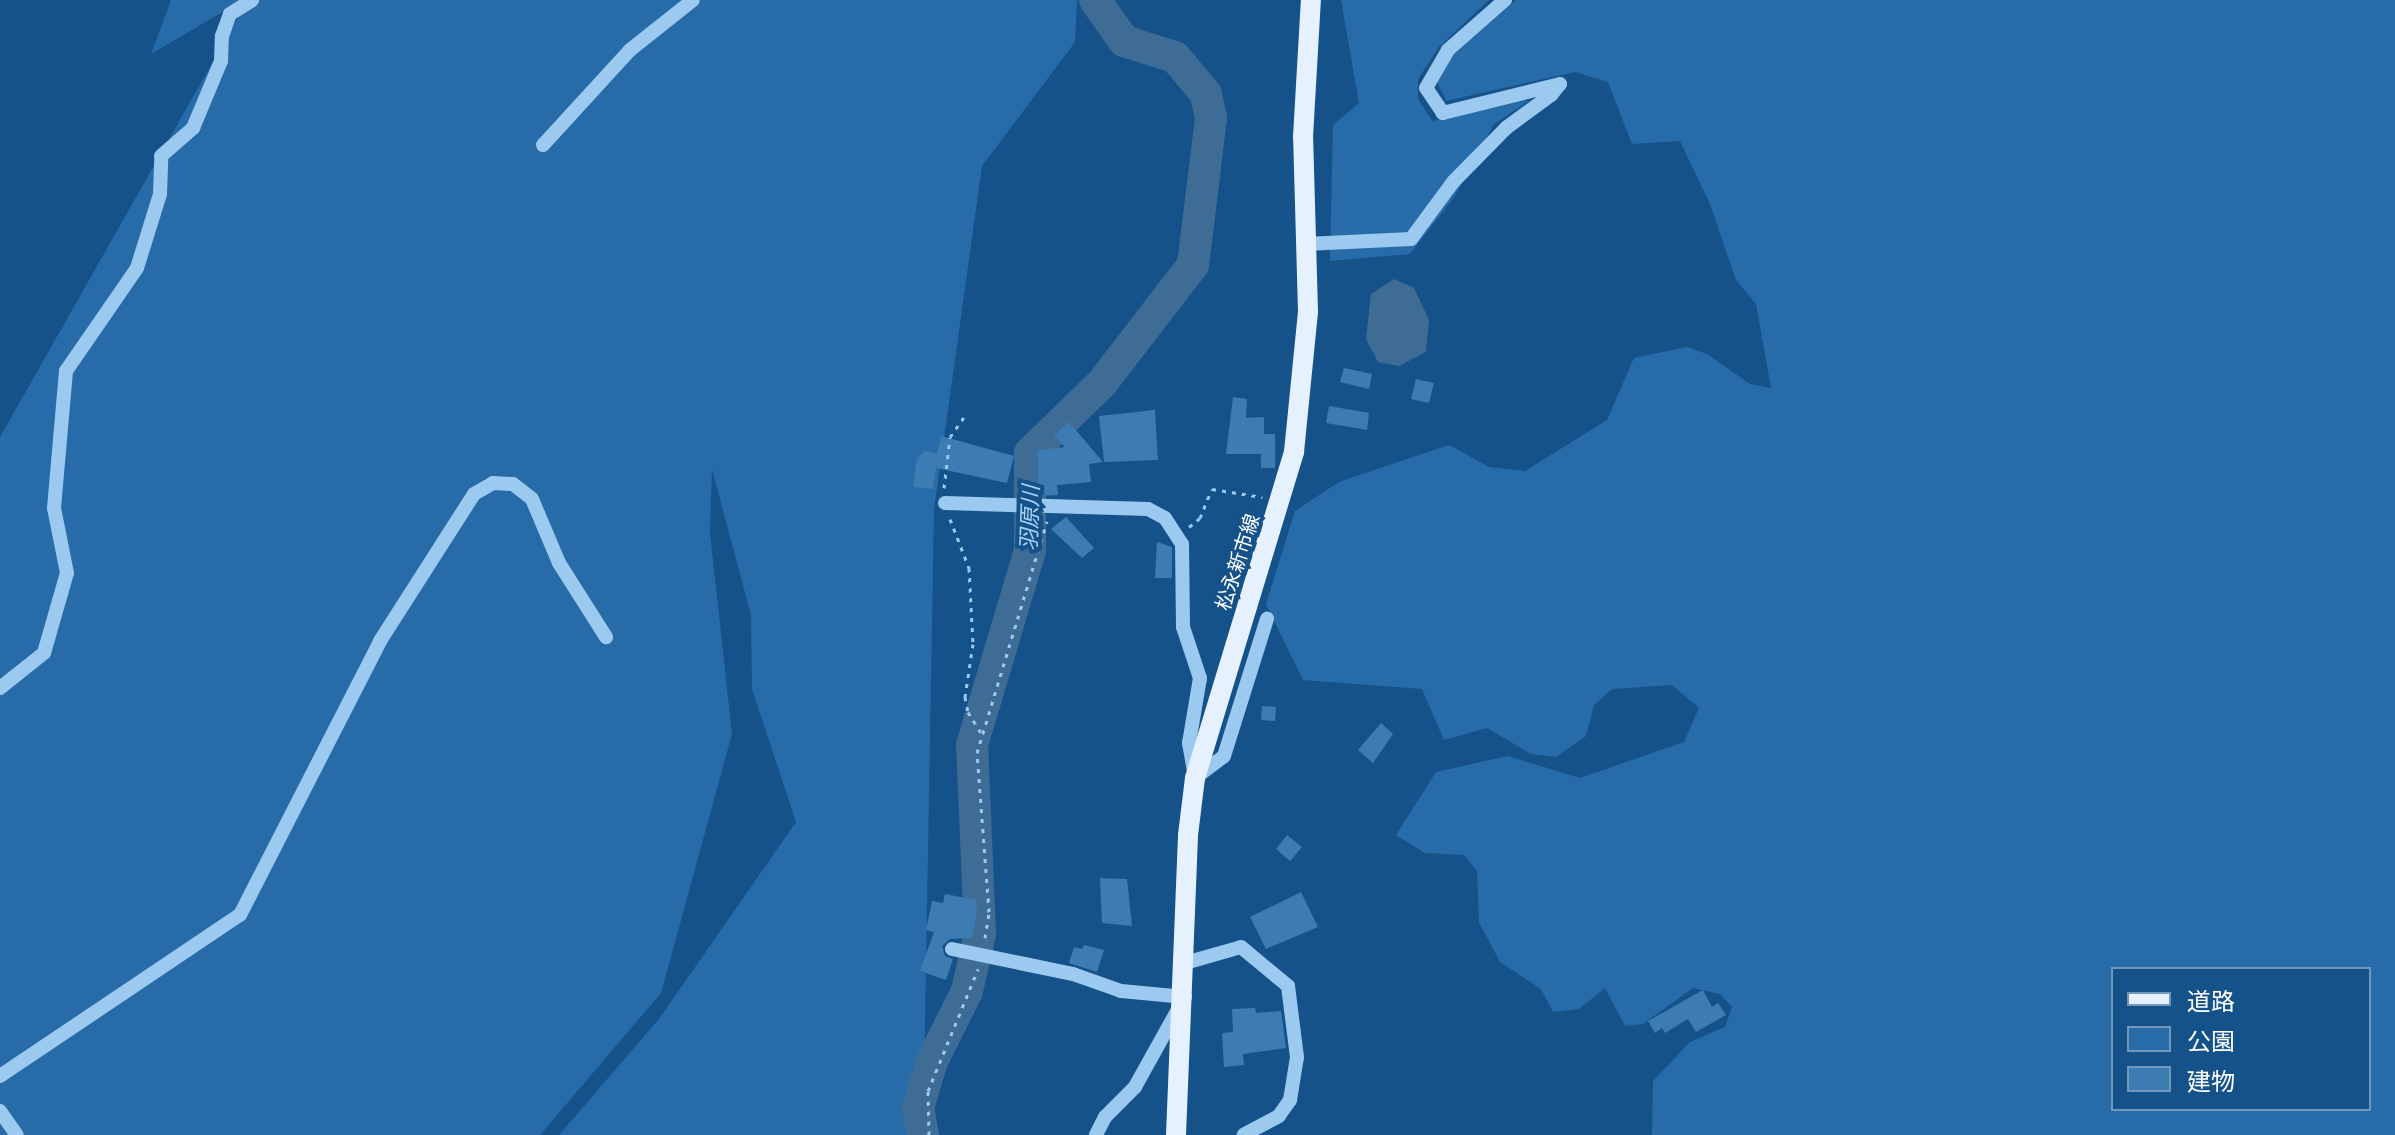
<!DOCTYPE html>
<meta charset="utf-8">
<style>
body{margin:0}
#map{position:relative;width:2395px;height:1135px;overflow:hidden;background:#15528a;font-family:"Noto Sans","Noto Sans JP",sans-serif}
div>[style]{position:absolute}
.green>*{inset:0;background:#276ca9}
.water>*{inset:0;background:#3f6c95}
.river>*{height:32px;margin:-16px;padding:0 16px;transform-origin:16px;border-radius:16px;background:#3f6c95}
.building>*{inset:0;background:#3d7cb3}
.path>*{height:3px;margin-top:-1.5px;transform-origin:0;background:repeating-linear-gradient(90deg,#9cc9ef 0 4px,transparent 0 10px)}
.minor>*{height:14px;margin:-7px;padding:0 7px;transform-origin:7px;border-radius:7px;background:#9cc9ef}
.major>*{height:20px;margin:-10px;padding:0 10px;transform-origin:10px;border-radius:10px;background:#e5f1ff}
span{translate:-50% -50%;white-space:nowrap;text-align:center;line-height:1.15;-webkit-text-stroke:8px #15528a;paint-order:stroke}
.street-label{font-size:20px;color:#fff}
.water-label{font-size:22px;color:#a8d3f7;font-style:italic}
.legend{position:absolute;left:2111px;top:967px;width:260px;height:144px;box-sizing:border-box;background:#15528a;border:2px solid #7397b9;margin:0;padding:10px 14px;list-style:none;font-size:24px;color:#fff}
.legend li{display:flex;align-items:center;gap:16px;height:40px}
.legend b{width:40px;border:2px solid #7397b9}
</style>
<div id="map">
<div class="green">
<div style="clip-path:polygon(171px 0,243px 0,151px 54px)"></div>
<div style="clip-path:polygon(248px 0,1077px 0,1075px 42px,982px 166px,934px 510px,923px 1135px,559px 1135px,659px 1019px,796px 822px,752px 689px,751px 615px,712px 469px,710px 533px,732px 734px,661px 993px,540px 1135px,0 1135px,0 437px)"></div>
<div style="clip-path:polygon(1341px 0,1489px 0,1439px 47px,1418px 79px,1418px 99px,1432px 121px,1530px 100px,1494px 124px,1455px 196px,1410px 254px,1330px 261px,1333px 125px,1359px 103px)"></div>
<div style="clip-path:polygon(evenodd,1516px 0,2395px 0,2395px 1135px,1652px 1135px,1653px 1081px,1690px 1042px,1725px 1027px,1732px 1007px,1720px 994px,1693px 988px,1643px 1024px,1625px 1026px,1605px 988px,1579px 1009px,1553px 1012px,1541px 989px,1500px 962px,1479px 922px,1477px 871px,1464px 855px,1425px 853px,1396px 835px,1436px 772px,1508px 756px,1580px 778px,1684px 742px,1699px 708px,1672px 685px,1612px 689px,1594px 705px,1586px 736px,1556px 757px,1531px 754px,1487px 728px,1444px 740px,1422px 689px,1303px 680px,1266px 604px,1295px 511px,1339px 482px,1449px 445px,1489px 467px,1525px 471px,1607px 420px,1634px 358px,1687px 347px,1707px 354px,1750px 384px,1771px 388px,1756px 304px,1736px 280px,1710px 204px,1680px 141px,1632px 144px,1608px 82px,1575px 72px,1446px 101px,1437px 82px,1449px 59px,1516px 0,2113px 969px,2369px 969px,2369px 1109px,2113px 1109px,2113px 969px)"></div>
</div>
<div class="water">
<div style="clip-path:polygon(1394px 279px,1414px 288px,1429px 320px,1426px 352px,1399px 366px,1378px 362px,1366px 339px,1371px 294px)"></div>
</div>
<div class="river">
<div style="left:923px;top:1135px;width:27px;rotate:-100deg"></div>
<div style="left:918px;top:1108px;width:49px;rotate:-73.4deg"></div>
<div style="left:932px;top:1061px;width:78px;rotate:-63.4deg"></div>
<div style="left:967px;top:991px;width:58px;rotate:-77.2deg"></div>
<div style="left:980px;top:934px;width:189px;rotate:-92.4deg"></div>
<div style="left:972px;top:745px;width:202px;rotate:-73.4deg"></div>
<div style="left:1030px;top:551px;width:98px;rotate:-90deg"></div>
<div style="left:1030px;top:453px;width:100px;rotate:-44.2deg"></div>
<div style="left:1102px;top:383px;width:149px;rotate:-52.4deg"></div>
<div style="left:1193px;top:265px;width:148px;rotate:-83deg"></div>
<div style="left:1211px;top:118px;width:25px;rotate:-102deg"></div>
<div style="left:1206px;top:94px;width:48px;rotate:-130deg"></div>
<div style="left:1175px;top:57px;width:53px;rotate:-162.6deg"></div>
<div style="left:1124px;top:41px;width:50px;rotate:-125.3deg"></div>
</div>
<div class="building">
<div style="clip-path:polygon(1344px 368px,1372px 374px,1369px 389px,1340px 382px)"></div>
<div style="clip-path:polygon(1416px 379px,1434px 383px,1429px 403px,1411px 399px)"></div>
<div style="clip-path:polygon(1233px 397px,1247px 399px,1246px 418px,1264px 417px,1264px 434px,1275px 434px,1275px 468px,1261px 468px,1261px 454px,1226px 454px)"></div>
<div style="clip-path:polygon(1329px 406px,1369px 413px,1367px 430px,1326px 423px)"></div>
<div style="clip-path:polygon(1155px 410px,1158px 460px,1104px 462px,1099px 416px)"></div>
<div style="clip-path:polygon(1069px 422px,1103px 462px,1089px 464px,1091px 482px,1057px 485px,1058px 495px,1038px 496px,1038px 450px,1065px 447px,1054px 435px)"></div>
<div style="clip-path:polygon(941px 436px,1014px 456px,1007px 483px,936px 468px,933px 489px,913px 487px,917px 458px,925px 451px,937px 454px)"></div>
<div style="clip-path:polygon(1066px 517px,1094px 548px,1082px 558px,1051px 529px)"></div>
<div style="clip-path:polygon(1157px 542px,1172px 547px,1172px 578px,1155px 578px)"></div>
<div style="clip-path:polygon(1262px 706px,1276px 707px,1275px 721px,1261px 720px)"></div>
<div style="clip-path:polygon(1381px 723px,1393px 734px,1373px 763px,1358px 750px)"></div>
<div style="clip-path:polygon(1287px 835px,1302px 847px,1290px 861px,1276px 849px)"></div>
<div style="clip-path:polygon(1100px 878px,1127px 879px,1132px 926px,1102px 923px)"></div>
<div style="clip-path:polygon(1301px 892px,1318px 927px,1266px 949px,1250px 917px)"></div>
<div style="clip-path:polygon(945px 894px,976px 900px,977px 912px,972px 938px,950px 939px,942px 946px,945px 956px,953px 959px,946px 980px,920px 971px,934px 932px,926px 930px,932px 901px,943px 903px)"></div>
<div style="clip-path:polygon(1084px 945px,1104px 950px,1097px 972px,1069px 963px,1074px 947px,1082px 949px)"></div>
<div style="clip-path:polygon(1703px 990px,1712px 1007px,1718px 1003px,1726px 1015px,1696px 1032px,1688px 1019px,1665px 1033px,1662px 1028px,1655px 1033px,1648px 1021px)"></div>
<div style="clip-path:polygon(1255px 1008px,1256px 1013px,1281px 1011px,1286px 1048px,1243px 1054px,1244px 1065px,1224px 1067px,1222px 1033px,1233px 1032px,1232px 1009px)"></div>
</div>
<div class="path">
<div style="left:944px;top:488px;width:51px;rotate:-83.3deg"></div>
<div style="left:950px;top:437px;width:24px;rotate:-55deg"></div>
<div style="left:950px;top:519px;width:53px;rotate:68.8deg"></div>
<div style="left:969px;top:568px;width:76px;rotate:87deg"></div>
<div style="left:973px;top:644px;width:54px;rotate:98.6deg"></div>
<div style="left:965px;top:697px;width:15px;rotate:79deg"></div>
<div style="left:968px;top:712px;width:26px;rotate:58deg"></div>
<div style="left:1189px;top:527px;width:14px;rotate:-39deg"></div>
<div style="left:1200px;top:518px;width:31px;rotate:-68deg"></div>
<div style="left:1212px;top:489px;width:51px;rotate:9.1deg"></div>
<div style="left:985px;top:938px;width:26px;rotate:-81deg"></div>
<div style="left:989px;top:912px;width:159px;rotate:-94.3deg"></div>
<div style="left:977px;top:753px;width:242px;rotate:-73.2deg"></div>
<div style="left:929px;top:1135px;width:44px;rotate:-91.3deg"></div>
<div style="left:928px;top:1091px;width:132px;rotate:-67.7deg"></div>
</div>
<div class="minor">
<div style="left:543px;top:145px;width:129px;rotate:-47.5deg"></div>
<div style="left:630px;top:50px;width:80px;rotate:-38.4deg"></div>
<div style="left:1306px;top:244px;width:105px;rotate:-2.7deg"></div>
<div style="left:1411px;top:239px;width:71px;rotate:-53.6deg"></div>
<div style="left:1453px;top:182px;width:76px;rotate:-45.5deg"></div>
<div style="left:1506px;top:128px;width:56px;rotate:-36.3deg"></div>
<div style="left:1551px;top:95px;width:14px;rotate:-51deg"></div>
<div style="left:1560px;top:84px;width:121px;rotate:166.1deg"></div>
<div style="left:1443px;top:113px;width:30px;rotate:-124deg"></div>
<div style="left:1426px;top:88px;width:44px;rotate:-59.9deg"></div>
<div style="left:1448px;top:50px;width:76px;rotate:-41.3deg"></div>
<div style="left:945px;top:503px;width:203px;rotate:1.7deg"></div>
<div style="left:1148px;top:509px;width:19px;rotate:28deg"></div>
<div style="left:1165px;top:518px;width:31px;rotate:57deg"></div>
<div style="left:1182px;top:544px;width:83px;rotate:89.3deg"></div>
<div style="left:1183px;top:627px;width:54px;rotate:71.6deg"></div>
<div style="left:1200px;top:678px;width:66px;rotate:99.6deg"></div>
<div style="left:1189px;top:743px;width:36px;rotate:80deg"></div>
<div style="left:1195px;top:778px;width:36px;rotate:-37deg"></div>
<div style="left:1224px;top:756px;width:144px;rotate:-72.6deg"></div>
<div style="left:0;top:688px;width:56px;rotate:-38.5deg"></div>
<div style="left:44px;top:653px;width:83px;rotate:-74deg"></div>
<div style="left:67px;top:573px;width:66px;rotate:-101.3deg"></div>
<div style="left:54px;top:508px;width:138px;rotate:-85deg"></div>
<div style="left:66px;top:371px;width:125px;rotate:-55.4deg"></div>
<div style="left:137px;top:268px;width:77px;rotate:-72.7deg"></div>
<div style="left:160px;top:194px;width:38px;rotate:-88deg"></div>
<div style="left:161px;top:156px;width:43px;rotate:-41.2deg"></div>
<div style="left:193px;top:128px;width:73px;rotate:-67.3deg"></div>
<div style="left:221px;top:61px;width:25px;rotate:-88deg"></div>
<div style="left:222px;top:36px;width:23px;rotate:-70deg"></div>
<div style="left:230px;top:14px;width:26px;rotate:-32deg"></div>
<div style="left:952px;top:949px;width:124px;rotate:11.7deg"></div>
<div style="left:1073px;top:974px;width:51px;rotate:19.5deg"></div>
<div style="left:1121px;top:991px;width:64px;rotate:5.4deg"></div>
<div style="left:1185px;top:997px;width:103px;rotate:119.1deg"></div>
<div style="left:1135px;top:1087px;width:42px;rotate:135deg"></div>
<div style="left:1105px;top:1117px;width:20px;rotate:117deg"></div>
<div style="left:1185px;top:963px;width:58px;rotate:-15.9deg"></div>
<div style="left:1241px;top:947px;width:61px;rotate:39.7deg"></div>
<div style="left:1288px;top:986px;width:72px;rotate:82.8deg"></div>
<div style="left:1297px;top:1057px;width:44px;rotate:99.2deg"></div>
<div style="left:1290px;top:1100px;width:19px;rotate:125deg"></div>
<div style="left:1279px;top:1116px;width:40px;rotate:152deg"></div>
<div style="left:0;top:1076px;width:289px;rotate:-33.9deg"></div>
<div style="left:240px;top:915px;width:308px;rotate:-62.9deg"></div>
<div style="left:380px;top:641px;width:174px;rotate:-57.4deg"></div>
<div style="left:474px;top:494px;width:22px;rotate:-30deg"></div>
<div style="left:493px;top:483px;width:20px;rotate:3deg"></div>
<div style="left:513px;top:484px;width:24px;rotate:38deg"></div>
<div style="left:532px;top:499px;width:69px;rotate:67.1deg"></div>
<div style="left:559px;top:563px;width:88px;rotate:57.6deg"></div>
<div style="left:0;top:1111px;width:29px;rotate:55deg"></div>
</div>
<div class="major">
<div style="left:1176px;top:1135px;width:300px;rotate:-87.7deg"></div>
<div style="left:1188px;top:835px;width:57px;rotate:-83deg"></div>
<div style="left:1195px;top:778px;width:341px;rotate:-73.1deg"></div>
<div style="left:1294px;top:452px;width:141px;rotate:-84.3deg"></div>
<div style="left:1308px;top:312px;width:175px;rotate:-91.6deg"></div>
<div style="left:1303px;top:137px;width:137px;rotate:-86.7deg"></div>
</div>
<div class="street-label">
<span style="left:1237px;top:562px;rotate:-72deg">松永新市線</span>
</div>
<div class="water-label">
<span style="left:1029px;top:518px;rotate:-88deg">羽原川</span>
</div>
<ul class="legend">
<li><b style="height:10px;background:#e5f1ff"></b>道路</li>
<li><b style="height:22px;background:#276ca9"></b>公園</li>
<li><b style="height:22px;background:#3d7cb3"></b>建物</li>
</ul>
</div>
